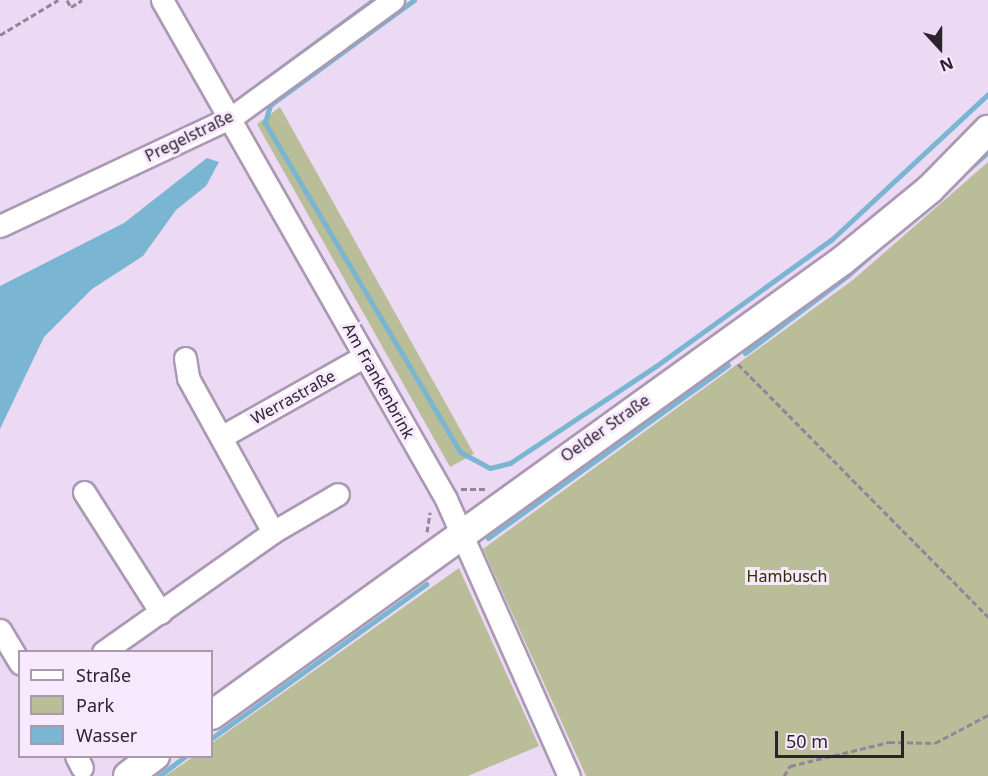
<!DOCTYPE html>
<meta charset="utf-8">
<style>
body{margin:0}
#map{position:relative;width:988px;height:776px;overflow:hidden;background:#ecdaf5;font-family:"Noto Sans",sans-serif}
div>[style]{position:absolute}
.green>*{inset:0;background:#b9bd98}
.water>*{inset:0;background:#7ab5d2}
.stream>*{height:5px;margin:-2.5px;padding:0 2.5px;transform-origin:2.5px;border-radius:2.5px;background:#7ab5d2}
.path>*{height:3px;margin-top:-1.5px;transform-origin:0;background:repeating-linear-gradient(90deg,#928598 0 6px,transparent 0 9px)}
.roads{filter:drop-shadow(2px 0 #ab99b3) drop-shadow(-2px 0 #ab99b3) drop-shadow(0 2px #ab99b3) drop-shadow(0 -2px #ab99b3)}
.street>*{height:21px;margin:-10.5px;padding:0 10.5px;transform-origin:10.5px;border-radius:10.5px;background:#fff}
.secondary>*{height:28px;margin:-14px;padding:0 14px;transform-origin:14px;border-radius:14px;background:#fff}
span{translate:-50% -50%;white-space:nowrap;text-align:center;line-height:1.15;-webkit-text-stroke:6px #f8e9fe;paint-order:stroke}
.street-label{font-size:16px;color:#2b242e}
.park-label{font-size:16px;color:#2a2c00}
.legend{position:absolute;left:18px;top:650px;width:195px;height:108px;box-sizing:border-box;background:#f8e9fe;border:2px solid #a69aab;margin:0;padding:8px 10px;list-style:none;font-size:18px;color:#2b242e}
.legend li{display:flex;align-items:center;gap:12px;height:30px}
.legend b{width:30px;border:2px solid #a69aab}
.north{position:absolute;left:910px;top:18px;width:60px;height:60px;-webkit-text-stroke:4px #f8e9fe;paint-order:stroke;rotate:159deg;font-size:16px;font-weight:700;line-height:24px;text-align:center;color:#2b242e}
.north::after{content:'';display:block;margin:auto;width:21px;height:27px;background:#2b242e;clip-path:polygon(50% 0,100% 100%,50% 72%,0 100%)}
.scale{position:absolute;left:775px;top:731px;width:129px;height:27px;box-sizing:border-box;border:3px solid #2b242e;border-top:0;padding-left:8px;font-size:18px;line-height:21px;white-space:nowrap;color:#2b242e;-webkit-text-stroke:4px #f8e9fe;paint-order:stroke}
</style>
<div id="map">
<div class="green">
<div style="clip-path:polygon(280px 107px,474px 454px,450px 467px,257px 124px)"></div>
<div style="clip-path:polygon(988px 162px,988px 776px,586px 776px,483px 549px,853px 280px)"></div>
<div style="clip-path:polygon(459px 568px,539px 746px,468px 776px,165px 776px,193px 757px,212px 756px,212px 743px)"></div>
</div>
<div class="water">
<div style="clip-path:polygon(207px 158px,219px 162px,206px 186px,176px 210px,143px 256px,92px 289px,44px 337px,0 429px,0 286px,124px 223px)"></div>
</div>
<div class="stream">
<div style="left:414px;top:0;width:178px;rotate:143.9deg"></div>
<div style="left:270px;top:105px;width:19px;rotate:106deg"></div>
<div style="left:265px;top:123px;width:382px;rotate:59.3deg"></div>
<div style="left:460px;top:452px;width:34px;rotate:28deg"></div>
<div style="left:490px;top:468px;width:21px;rotate:-14deg"></div>
<div style="left:510px;top:463px;width:175px;rotate:-33.6deg"></div>
<div style="left:656px;top:366px;width:216px;rotate:-35.8deg"></div>
<div style="left:831px;top:240px;width:214px;rotate:-42.9deg"></div>
<div style="left:247px;top:93px;width:157px;rotate:-36.4deg"></div>
<div style="left:745px;top:353px;width:129px;rotate:-37.1deg"></div>
<div style="left:848px;top:275px;width:186px;rotate:-41.3deg"></div>
<div style="left:488px;top:538px;width:296px;rotate:-35.8deg"></div>
<div style="left:212px;top:738px;width:264px;rotate:-35.7deg"></div>
<div style="left:159px;top:776px;width:34px;rotate:-37deg"></div>
</div>
<div class="path">
<div style="left:67px;top:0;width:8px;rotate:60deg"></div>
<div style="left:71px;top:7px;width:13px;rotate:-32deg"></div>
<div style="left:0;top:35px;width:68px;rotate:-31.1deg"></div>
<div style="left:738px;top:364px;width:356px;rotate:45.3deg"></div>
<div style="left:461px;top:489px;width:26px"></div>
<div style="left:427px;top:532px;width:20px;rotate:-81deg"></div>
<div style="left:784px;top:776px;width:12px;rotate:-59deg"></div>
<div style="left:790px;top:766px;width:102px;rotate:-13.6deg"></div>
<div style="left:889px;top:742px;width:46px;rotate:1.2deg"></div>
<div style="left:935px;top:743px;width:60px;rotate:-27.8deg"></div>
</div>
<div class="roads">
<div class="street">
<div style="left:162px;top:0;width:574px;rotate:60.35deg"></div>
<div style="left:446px;top:499px;width:303px;rotate:66.1deg"></div>
<div style="left:0;top:226px;width:256px;rotate:-25.2deg"></div>
<div style="left:232px;top:117px;width:199px;rotate:-36deg"></div>
<div style="left:185px;top:358px;width:20px;rotate:81deg"></div>
<div style="left:188px;top:378px;width:176px;rotate:61.1deg"></div>
<div style="left:221px;top:437px;width:165px;rotate:-29.4deg"></div>
<div style="left:84px;top:492px;width:143px;rotate:57.5deg"></div>
<div style="left:0;top:630px;width:39px;rotate:59deg"></div>
<div style="left:103px;top:652px;width:208px;rotate:-35.2deg"></div>
<div style="left:273px;top:532px;width:75px;rotate:-30.3deg"></div>
<div style="left:76px;top:756px;width:13px;rotate:63deg"></div>
</div>
<div class="secondary">
<div style="left:212px;top:715px;width:777px;rotate:-35.78deg"></div>
<div style="left:842px;top:261px;width:114px;rotate:-39.3deg"></div>
<div style="left:930px;top:189px;width:83px;rotate:-45.5deg"></div>
<div style="left:128px;top:776px;width:34px;rotate:-37deg"></div>
</div>
</div>
<div class="street-label">
<span style="left:189px;top:136px;rotate:-26deg">Pregelstraße</span>
<span style="left:379px;top:381px;rotate:61deg">Am Frankenbrink</span>
<span style="left:293px;top:397px;rotate:-29deg">Werrastraße</span>
<span style="left:605px;top:428px;rotate:-35deg">Oelder Straße</span>
</div>
<div class="park-label">
<span style="left:787px;top:576px">Hambusch</span>
</div>
<ul class="legend">
<li><b style="height:8px;background:#fff"></b>Straße</li>
<li><b style="height:16px;background:#b9bd98"></b>Park</li>
<li><b style="height:16px;background:#7ab5d2"></b>Wasser</li>
</ul>
<div class="north">N</div>
<div class="scale">50 m</div>
</div>
